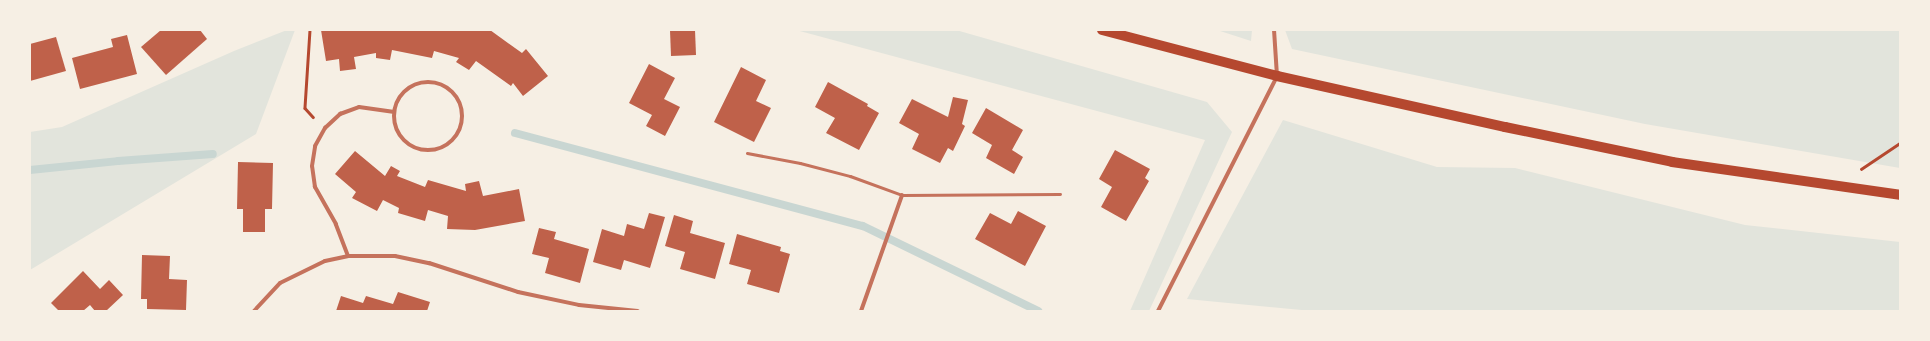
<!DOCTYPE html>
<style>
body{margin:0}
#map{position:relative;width:1930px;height:341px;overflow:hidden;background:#f6efe4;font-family:Roboto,sans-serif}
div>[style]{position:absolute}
.green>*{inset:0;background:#e2e4dc}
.stream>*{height:8px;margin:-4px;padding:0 4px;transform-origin:4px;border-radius:4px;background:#c9d6d2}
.building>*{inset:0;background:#bf614a}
.path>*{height:2.5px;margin:-1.25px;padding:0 1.25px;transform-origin:1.25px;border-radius:1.25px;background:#b5482f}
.service>*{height:3px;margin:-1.5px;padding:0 1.5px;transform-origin:1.5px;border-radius:1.5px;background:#c5725c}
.minor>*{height:4px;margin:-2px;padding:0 2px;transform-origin:2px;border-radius:2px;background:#c5725c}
.minor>.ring{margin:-2px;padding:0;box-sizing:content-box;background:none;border:4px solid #c5725c;border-radius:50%}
.primary>*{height:10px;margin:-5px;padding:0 5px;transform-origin:5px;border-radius:5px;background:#b5482f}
span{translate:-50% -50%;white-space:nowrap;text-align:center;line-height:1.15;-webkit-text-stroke:4px #f6efe4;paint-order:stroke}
.frame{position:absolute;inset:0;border:31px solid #f6efe4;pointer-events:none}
</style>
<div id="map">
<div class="green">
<div style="clip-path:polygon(287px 30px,295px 30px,256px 134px,30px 270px,30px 132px,62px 127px,234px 51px)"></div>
<div style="clip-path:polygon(796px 30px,956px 30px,1207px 102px,1232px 132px,1149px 311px,1130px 311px,1205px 140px)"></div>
<div style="clip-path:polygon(1217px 30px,1252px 30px,1251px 41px)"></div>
<div style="clip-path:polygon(1285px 30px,1900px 30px,1900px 168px,1645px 124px,1292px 49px)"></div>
<div style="clip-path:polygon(1283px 120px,1437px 167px,1515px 168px,1745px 225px,1900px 242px,1900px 311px,1312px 311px,1187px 299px)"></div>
</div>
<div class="stream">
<div style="left:515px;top:133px;width:360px;rotate:15deg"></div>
<div style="left:863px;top:226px;width:195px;rotate:25.9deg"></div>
<div style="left:30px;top:170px;width:88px;rotate:-5.8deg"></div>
<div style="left:118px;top:161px;width:95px;rotate:-4.2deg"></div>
</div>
<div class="building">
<div style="clip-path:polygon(161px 30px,200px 30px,207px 39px,166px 75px,141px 47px)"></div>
<div style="clip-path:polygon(321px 30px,490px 30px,522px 53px,526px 49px,548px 76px,523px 96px,513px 83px,511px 86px,476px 61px,469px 70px,456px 62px,459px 58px,434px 51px,432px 58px,392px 50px,390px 60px,376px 58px,376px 53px,354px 57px,356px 69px,340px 71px,339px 59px,326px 61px)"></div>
<div style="clip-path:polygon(670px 30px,695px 30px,696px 55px,671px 56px)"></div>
<div style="clip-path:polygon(127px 35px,137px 74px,80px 89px,72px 58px,113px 47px,111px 39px)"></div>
<div style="clip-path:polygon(56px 37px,66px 71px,30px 81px,30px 44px)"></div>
<div style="clip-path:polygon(649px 64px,675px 78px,664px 99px,680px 107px,665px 136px,646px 126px,652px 115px,629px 103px)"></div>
<div style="clip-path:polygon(741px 67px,766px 80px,756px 101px,771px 108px,754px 142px,714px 122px)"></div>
<div style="clip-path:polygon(828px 82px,868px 104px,867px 106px,879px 113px,859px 150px,826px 133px,835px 118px,815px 107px)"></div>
<div style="clip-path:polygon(953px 97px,968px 100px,962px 124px,965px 126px,953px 151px,948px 148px,940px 163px,912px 149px,919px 134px,899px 123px,912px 99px,948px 117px)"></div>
<div style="clip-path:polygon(986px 108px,1023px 130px,1012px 150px,1023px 157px,1014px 174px,986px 158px,992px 145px,972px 133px)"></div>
<div style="clip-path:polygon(1115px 150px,1150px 169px,1145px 178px,1149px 181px,1126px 221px,1101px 207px,1112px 187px,1099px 179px)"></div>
<div style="clip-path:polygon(355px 151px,385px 176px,391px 166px,400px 171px,397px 176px,425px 187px,428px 180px,466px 191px,465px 184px,479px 181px,483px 196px,519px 189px,525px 221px,475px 230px,447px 229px,448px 216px,428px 210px,425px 221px,398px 213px,399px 208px,383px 200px,377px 211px,352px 198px,356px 192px,335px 174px)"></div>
<div style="clip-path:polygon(238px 162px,273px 163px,272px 209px,265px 209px,265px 232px,243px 232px,243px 209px,237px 209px)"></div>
<div style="clip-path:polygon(1018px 211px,1046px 226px,1025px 266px,975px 239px,990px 213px,1011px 224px)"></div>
<div style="clip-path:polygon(649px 213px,665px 217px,650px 268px,624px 260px,621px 270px,593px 262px,602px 229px,624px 236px,627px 224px,644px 229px)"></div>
<div style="clip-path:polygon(674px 215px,693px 221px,690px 233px,725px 243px,715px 279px,680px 269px,685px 252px,665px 246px)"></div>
<div style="clip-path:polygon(539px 228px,556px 232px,554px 239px,589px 249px,580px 283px,545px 273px,549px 258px,532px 254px)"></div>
<div style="clip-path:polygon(737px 234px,781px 247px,780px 251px,790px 254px,779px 293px,747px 284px,751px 270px,729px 264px)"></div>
<div style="clip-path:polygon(142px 255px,170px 256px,169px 279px,187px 280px,186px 310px,147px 309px,147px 299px,141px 299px)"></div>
<div style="clip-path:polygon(83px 271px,100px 289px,109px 280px,123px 295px,106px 311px,95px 311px,90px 305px,83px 311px,59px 311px,51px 303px)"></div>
<div style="clip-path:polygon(398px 292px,430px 302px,427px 311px,336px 311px,341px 296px,363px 303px,366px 296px,393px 304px)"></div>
</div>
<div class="path">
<div style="left:310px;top:30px;width:78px;rotate:93.7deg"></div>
<div style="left:305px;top:108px;width:12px;rotate:48deg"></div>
<div style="left:1861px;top:169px;width:47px;rotate:-33.7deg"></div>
</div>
<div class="service">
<div style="left:747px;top:153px;width:54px;rotate:10.7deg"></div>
<div style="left:800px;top:163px;width:52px;rotate:14.6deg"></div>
<div style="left:850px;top:176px;width:55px;rotate:20.1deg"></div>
<div style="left:902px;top:195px;width:158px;rotate:-0.4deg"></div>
</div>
<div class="minor">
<div class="ring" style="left:394px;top:82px;width:64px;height:64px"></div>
<div style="left:348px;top:256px;width:34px;rotate:-111deg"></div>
<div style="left:336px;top:224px;width:43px;rotate:-119.6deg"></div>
<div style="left:315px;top:187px;width:21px;rotate:-98deg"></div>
<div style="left:312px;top:166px;width:20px;rotate:-81deg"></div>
<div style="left:315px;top:146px;width:21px;rotate:-61deg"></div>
<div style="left:325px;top:128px;width:21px;rotate:-43deg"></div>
<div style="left:340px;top:114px;width:20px;rotate:-20deg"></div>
<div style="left:359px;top:107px;width:34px;rotate:8deg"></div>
<div style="left:254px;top:311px;width:38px;rotate:-47deg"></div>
<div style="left:280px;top:283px;width:50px;rotate:-26.1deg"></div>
<div style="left:325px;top:261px;width:24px;rotate:-12deg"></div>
<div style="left:348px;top:256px;width:47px"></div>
<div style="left:395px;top:256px;width:35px;rotate:12deg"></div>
<div style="left:429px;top:263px;width:94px;rotate:18deg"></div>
<div style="left:518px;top:292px;width:62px;rotate:12deg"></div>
<div style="left:579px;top:305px;width:59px;rotate:5.8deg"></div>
<div style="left:861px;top:311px;width:123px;rotate:-70.5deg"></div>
<div style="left:1158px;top:311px;width:263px;rotate:-63.1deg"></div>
<div style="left:1277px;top:76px;width:46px;rotate:-93.7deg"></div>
</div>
<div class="primary">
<div style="left:1102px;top:30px;width:181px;rotate:14.7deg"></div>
<div style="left:1277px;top:76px;width:234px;rotate:12.6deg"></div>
<div style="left:1505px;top:127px;width:171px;rotate:11.8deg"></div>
<div style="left:1672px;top:162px;width:230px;rotate:8.2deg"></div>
</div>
<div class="frame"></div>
</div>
